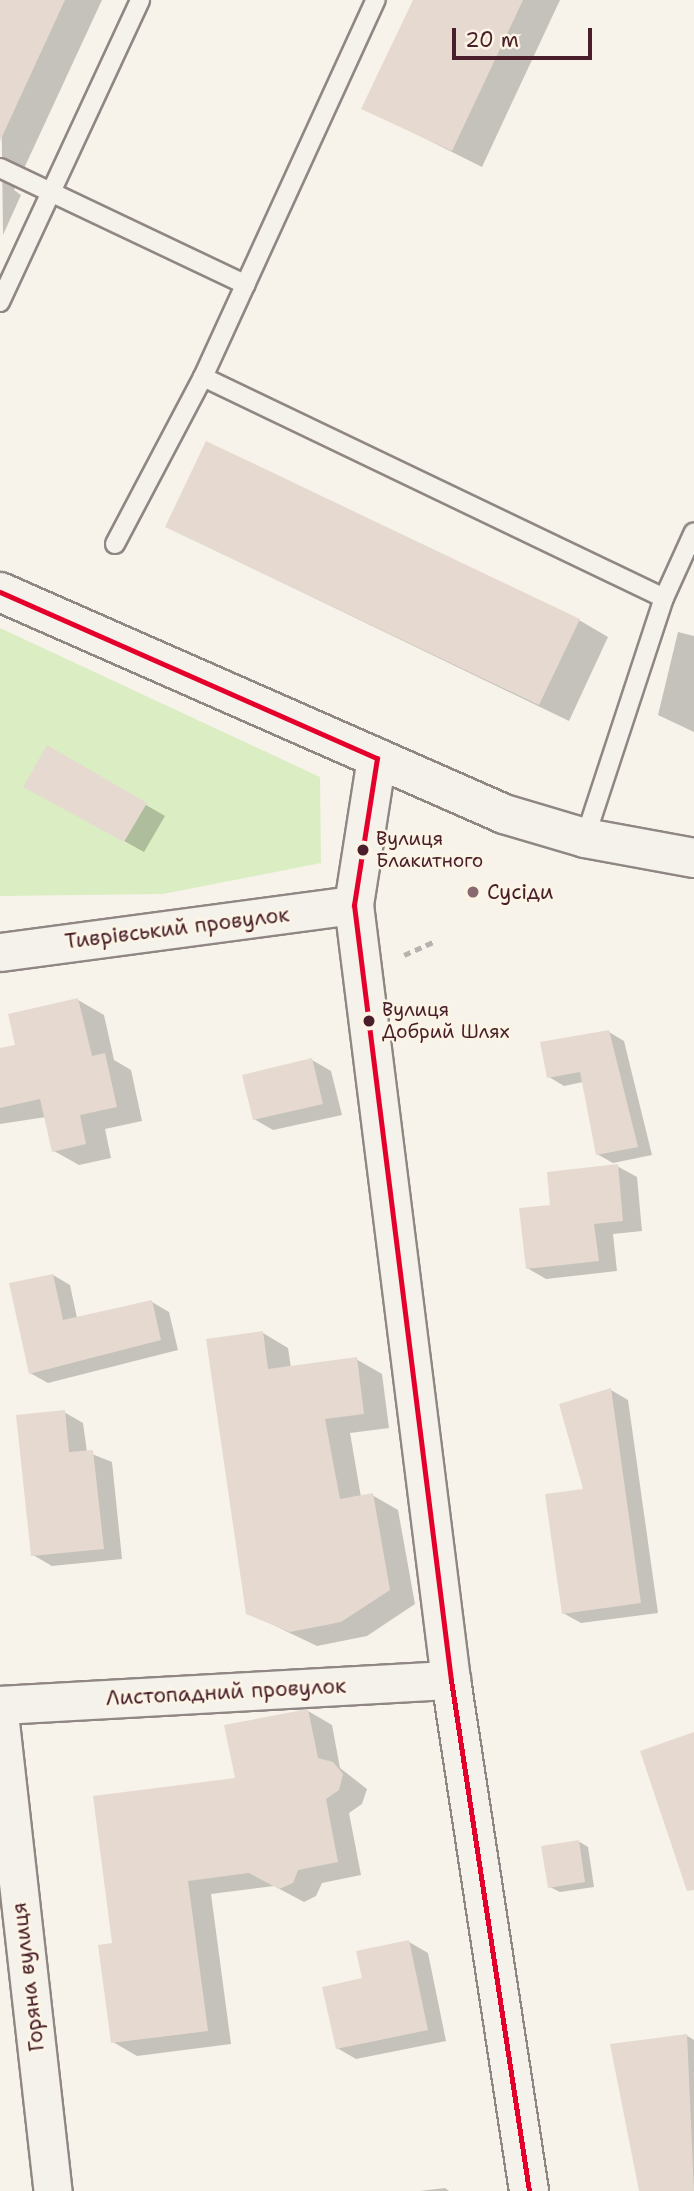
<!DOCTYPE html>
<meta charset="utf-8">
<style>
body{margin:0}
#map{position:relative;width:694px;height:2191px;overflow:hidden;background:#f7f3ea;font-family:"Shantell Sans",sans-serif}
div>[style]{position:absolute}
.green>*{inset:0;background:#daedc3}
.shadow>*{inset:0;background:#0003}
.building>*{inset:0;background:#e6dad0}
.path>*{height:4.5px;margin-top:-2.25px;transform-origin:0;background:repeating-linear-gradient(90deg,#b8b1ae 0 7px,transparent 0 12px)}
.roads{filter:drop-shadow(2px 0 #908684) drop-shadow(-2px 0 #908684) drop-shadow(0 2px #908684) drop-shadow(0 -2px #908684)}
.service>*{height:18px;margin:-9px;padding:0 9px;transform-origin:9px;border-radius:9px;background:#f5f2ec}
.minor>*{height:37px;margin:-18.5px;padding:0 18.5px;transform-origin:18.5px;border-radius:18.5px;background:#f5f2ec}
.tertiary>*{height:38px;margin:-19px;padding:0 19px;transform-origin:19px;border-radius:19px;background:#f5f2ec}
.bus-1>*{height:5px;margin:-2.5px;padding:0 2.5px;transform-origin:2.5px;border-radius:2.5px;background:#e4002b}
.dots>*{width:19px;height:19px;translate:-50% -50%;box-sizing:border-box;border:4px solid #fcf5e5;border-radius:50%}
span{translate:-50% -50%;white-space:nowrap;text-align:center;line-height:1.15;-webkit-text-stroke:5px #fcf5e5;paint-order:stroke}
.bus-label{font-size:19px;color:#4a1f2b}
.left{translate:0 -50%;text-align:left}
.poi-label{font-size:21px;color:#4a1f2b}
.street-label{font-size:21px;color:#4a1f2b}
.scale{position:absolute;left:452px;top:28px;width:140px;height:32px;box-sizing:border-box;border:4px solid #4a1f2b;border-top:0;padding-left:9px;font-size:21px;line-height:24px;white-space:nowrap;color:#4a1f2b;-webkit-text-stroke:5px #fcf5e5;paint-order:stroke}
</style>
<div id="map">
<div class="green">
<div style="clip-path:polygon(0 628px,320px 777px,321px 863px,163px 894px,0 896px)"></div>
</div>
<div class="shadow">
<div style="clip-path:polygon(0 0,102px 0,14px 190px,21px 195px,3px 235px)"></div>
<div style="clip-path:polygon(414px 0,560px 0,482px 167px,364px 108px)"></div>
<div style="clip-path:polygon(167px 527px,579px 620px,608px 637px,569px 721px)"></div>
<div style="clip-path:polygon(678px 632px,694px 636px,694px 732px,658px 715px)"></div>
<div style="clip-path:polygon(48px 748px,165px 816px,144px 852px,45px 797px)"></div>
<div style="clip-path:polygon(78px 1000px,104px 1015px,114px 1060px,131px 1070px,142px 1121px,105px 1129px,111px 1158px,79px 1165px,54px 1151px,46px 1117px,0 1124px,0 1050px,17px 1046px)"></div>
<div style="clip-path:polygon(609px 1032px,624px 1041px,652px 1155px,613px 1163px,597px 1154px,583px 1082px,564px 1086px,549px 1077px)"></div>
<div style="clip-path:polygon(312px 1060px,331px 1071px,342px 1115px,273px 1130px,254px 1119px)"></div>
<div style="clip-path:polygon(617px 1166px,637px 1177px,642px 1231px,613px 1234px,617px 1271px,546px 1279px,527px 1268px,552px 1206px)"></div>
<div style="clip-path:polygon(53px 1275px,70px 1285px,77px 1318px,152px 1302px,169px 1312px,178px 1350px,48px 1383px,30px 1373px)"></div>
<div style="clip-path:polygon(263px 1333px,288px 1348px,291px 1368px,356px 1359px,382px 1374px,389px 1428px,350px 1433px,361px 1497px,372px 1495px,398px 1510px,415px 1604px,367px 1636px,317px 1646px,248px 1613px)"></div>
<div style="clip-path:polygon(611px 1390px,628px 1400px,658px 1613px,581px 1623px,563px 1613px)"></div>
<div style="clip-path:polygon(64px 1412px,83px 1423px,87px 1452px,112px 1462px,122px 1559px,52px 1566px,33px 1555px)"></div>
<div style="clip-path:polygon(308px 1711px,332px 1725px,340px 1768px,367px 1789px,362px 1804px,349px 1813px,361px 1875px,322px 1883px,316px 1896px,304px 1902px,274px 1886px,211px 1894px,231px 2044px,137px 2056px,113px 2042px,114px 1945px,237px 1780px)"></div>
<div style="clip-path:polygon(578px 1841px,588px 1847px,594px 1887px,560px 1892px,550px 1887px)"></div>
<div style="clip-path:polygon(409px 1942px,428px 1953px,446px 2041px,356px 2059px,337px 2048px,364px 1980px)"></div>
<div style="clip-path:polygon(686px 2035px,694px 2040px,694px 2191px,643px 2191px)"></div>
<div style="clip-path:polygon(445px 2188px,449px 2191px,420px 2191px)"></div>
</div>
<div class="building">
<div style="clip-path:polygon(0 0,65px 0,0 141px)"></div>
<div style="clip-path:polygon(413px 0,523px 0,452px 151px,361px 109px)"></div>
<div style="clip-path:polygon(206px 441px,580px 619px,539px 705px,165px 527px)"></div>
<div style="clip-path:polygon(47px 745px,147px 803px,124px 842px,23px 787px)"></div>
<div style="clip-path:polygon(78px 998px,92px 1056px,105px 1053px,117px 1107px,80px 1115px,86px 1144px,52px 1152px,40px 1099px,0 1108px,0 1048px,15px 1045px,8px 1014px)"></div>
<div style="clip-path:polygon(609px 1030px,638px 1147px,596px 1155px,580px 1072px,547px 1078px,540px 1042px)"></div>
<div style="clip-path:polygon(312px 1058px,323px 1104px,253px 1120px,242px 1075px)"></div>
<div style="clip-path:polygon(618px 1164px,623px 1221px,594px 1224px,599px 1261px,526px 1269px,519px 1208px,550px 1205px,547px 1172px)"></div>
<div style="clip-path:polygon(53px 1274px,63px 1320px,152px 1300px,161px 1340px,29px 1374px,9px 1283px)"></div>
<div style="clip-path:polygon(263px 1331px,268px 1369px,357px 1357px,364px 1414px,325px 1419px,340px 1499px,373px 1493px,390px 1590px,341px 1622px,290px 1632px,246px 1614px,206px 1339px)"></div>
<div style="clip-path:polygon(611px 1388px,641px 1603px,562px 1614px,545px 1494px,583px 1489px,559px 1404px)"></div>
<div style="clip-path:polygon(65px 1410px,69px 1452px,93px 1450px,104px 1549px,31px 1556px,16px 1415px)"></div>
<div style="clip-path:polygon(308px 1709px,318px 1758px,333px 1762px,343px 1774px,339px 1790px,326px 1799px,338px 1862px,298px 1870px,293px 1883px,279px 1889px,249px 1873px,188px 1881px,208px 2031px,111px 2043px,98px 1945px,112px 1943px,93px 1796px,235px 1778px,224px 1725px)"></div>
<div style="clip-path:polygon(694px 1732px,694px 1890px,687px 1891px,640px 1751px)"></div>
<div style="clip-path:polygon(579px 1840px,585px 1882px,548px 1888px,541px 1846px)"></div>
<div style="clip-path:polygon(409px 1940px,428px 2030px,336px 2049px,322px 1987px,362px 1978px,356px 1951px)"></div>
<div style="clip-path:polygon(687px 2034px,694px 2191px,639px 2191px,610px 2044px)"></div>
</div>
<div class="path">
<div style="left:404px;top:955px;width:34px;rotate:-24deg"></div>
</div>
<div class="roads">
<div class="service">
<div style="left:0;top:168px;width:272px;rotate:25.4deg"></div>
<div style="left:0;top:302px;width:333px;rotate:-65.1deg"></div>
<div style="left:203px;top:377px;width:511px;rotate:25.61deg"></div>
<div style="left:115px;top:544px;width:189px;rotate:-62.2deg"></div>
<div style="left:203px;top:377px;width:415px;rotate:-65.4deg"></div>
<div style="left:585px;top:838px;width:253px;rotate:-71.8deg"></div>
<div style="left:664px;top:598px;width:72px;rotate:-65.6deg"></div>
</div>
<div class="minor">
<div style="left:0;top:952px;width:357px;rotate:-7.6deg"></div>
<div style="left:0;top:1705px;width:452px;rotate:-3.2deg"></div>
<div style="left:0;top:1722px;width:472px;rotate:83.6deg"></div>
</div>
<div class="tertiary">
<div style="left:0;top:592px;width:551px;rotate:23.77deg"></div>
<div style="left:504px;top:814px;width:84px;rotate:16.5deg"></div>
<div style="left:585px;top:838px;width:111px;rotate:10.4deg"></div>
<div style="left:377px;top:758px;width:149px;rotate:98.9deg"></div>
<div style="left:354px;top:905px;width:781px;rotate:82.87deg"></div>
<div style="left:451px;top:1680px;width:517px;rotate:81.32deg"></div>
</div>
</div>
<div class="bus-1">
<div style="left:0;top:592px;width:412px;rotate:23.8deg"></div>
<div style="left:377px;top:758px;width:149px;rotate:98.9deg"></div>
<div style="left:354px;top:905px;width:781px;rotate:82.87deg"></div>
<div style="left:451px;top:1680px;width:517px;rotate:81.32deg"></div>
</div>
<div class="dots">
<div style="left:363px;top:850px;background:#4a1f2b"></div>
<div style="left:473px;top:892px;background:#87696e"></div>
<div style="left:369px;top:1021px;background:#4a1f2b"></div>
</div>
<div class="bus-label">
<span class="left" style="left:376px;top:850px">Вулиця<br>Блакитного</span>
<span class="left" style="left:382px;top:1021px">Вулиця<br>Добрий Шлях</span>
</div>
<div class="poi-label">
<span class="left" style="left:487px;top:892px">Сусіди</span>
</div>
<div class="street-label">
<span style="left:177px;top:928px;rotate:-7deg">Тиврівський провулок</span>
<span style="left:226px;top:1692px;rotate:-3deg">Листопадний провулок</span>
<span style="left:28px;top:1977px;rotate:-97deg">Горяна вулиця</span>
</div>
<div class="scale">20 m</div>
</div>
